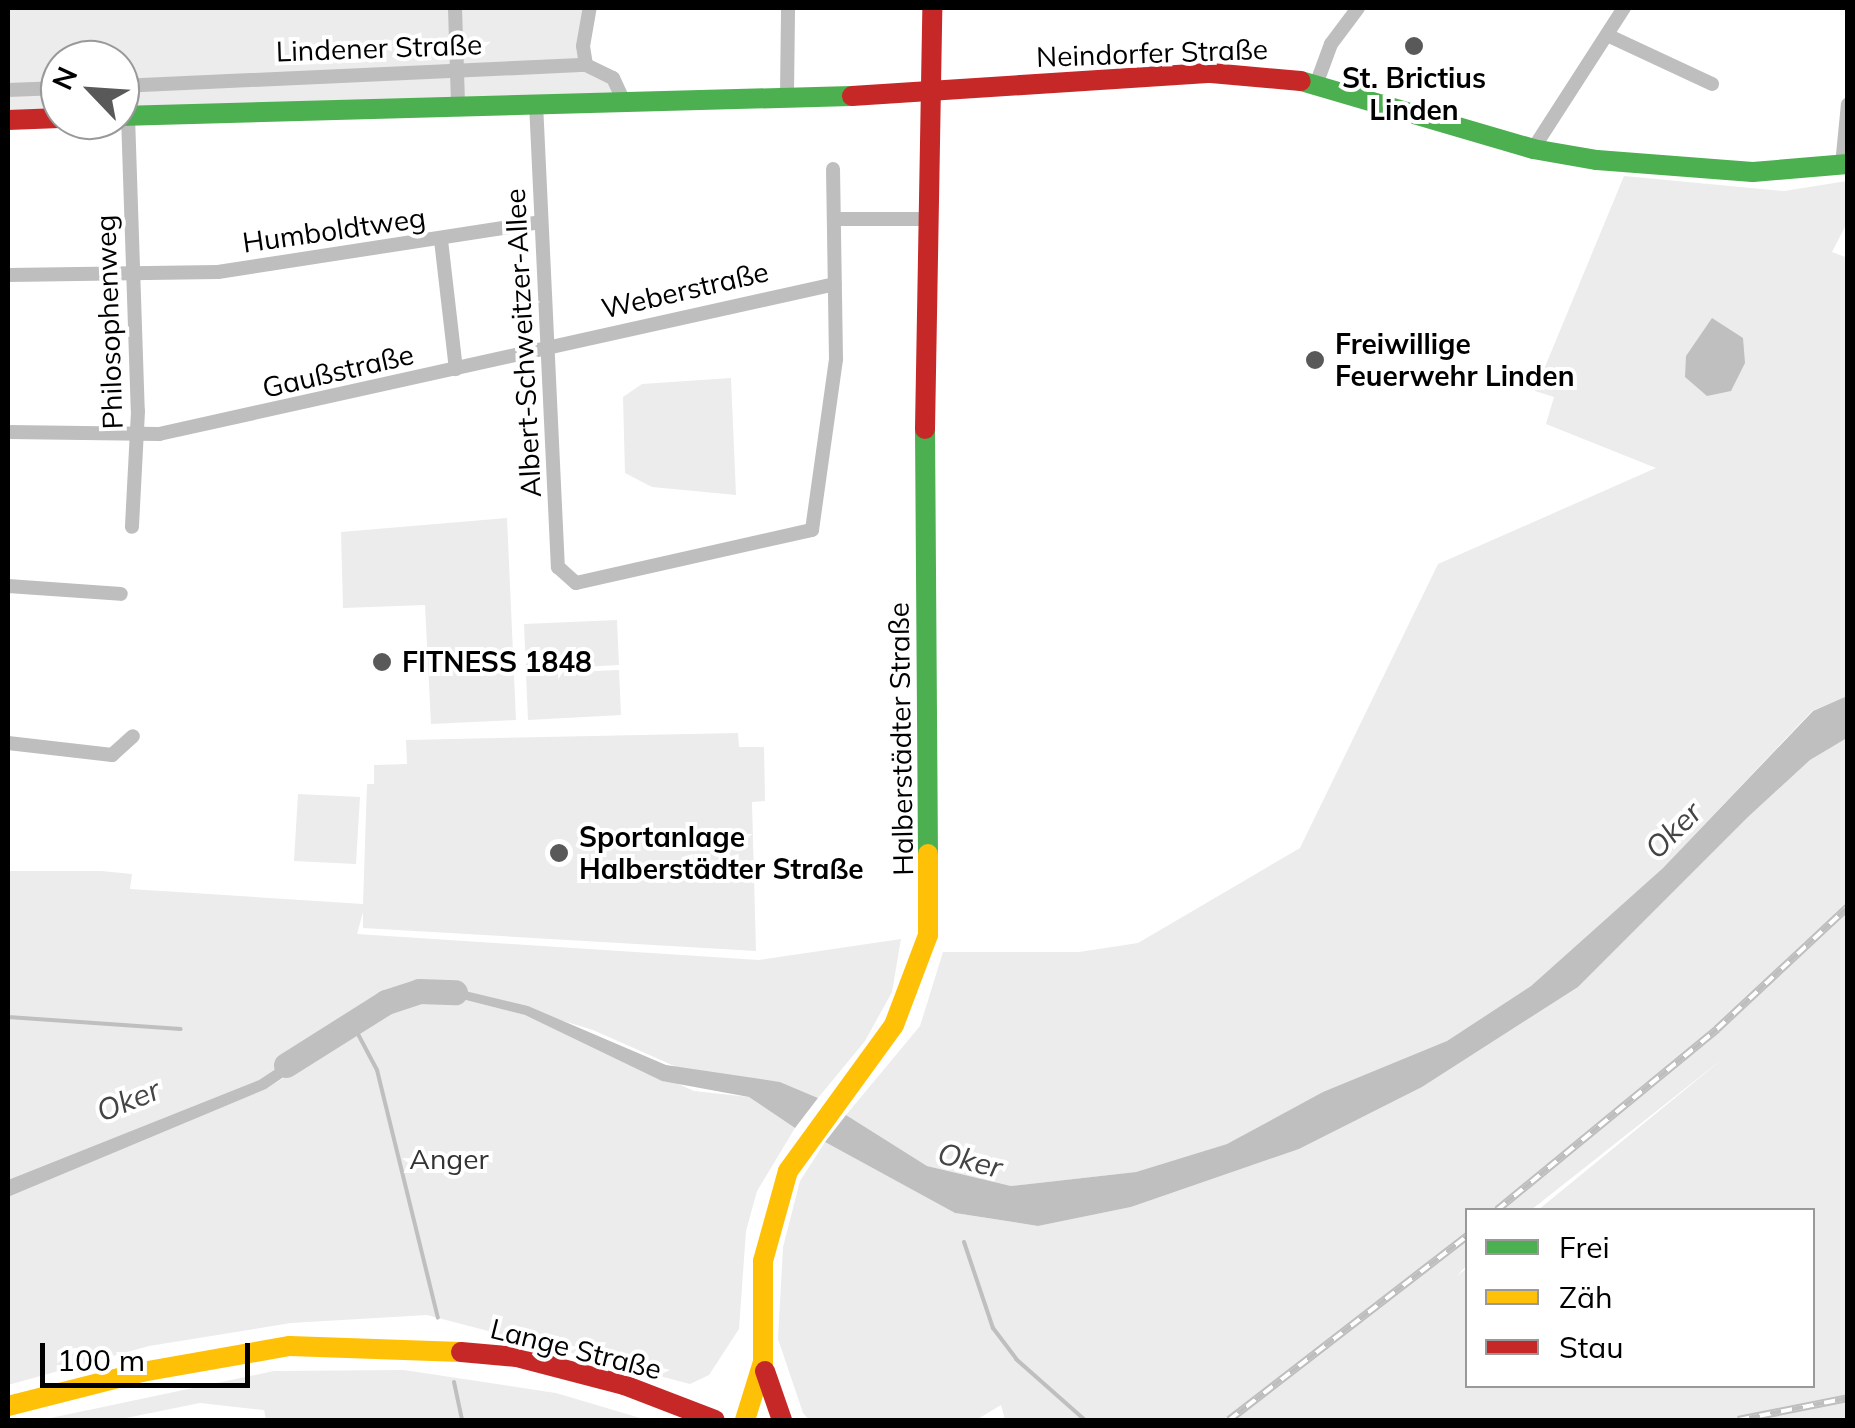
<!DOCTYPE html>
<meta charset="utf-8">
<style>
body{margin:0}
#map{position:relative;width:1855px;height:1428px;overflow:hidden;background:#fff;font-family:Mulish,sans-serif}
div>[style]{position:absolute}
.green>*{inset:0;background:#ececec}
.water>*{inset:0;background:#bfbfbf}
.stream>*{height:4px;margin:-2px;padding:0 2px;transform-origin:2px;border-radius:2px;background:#bfbfbf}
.river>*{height:25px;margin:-12.5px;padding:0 12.5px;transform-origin:12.5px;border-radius:12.5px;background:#bfbfbf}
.street>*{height:14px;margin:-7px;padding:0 7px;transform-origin:7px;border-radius:7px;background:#bebebe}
.fast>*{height:20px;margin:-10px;padding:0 10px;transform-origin:10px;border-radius:10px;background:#4caf50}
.slow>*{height:20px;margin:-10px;padding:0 10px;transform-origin:10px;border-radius:10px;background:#ffc107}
.jam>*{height:20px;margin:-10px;padding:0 10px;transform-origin:10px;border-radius:10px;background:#c62828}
.rail>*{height:8px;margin-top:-4px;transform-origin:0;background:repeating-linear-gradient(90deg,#fff 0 11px,#bebebe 0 22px);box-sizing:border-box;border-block:2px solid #bebebe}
.dots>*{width:28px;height:28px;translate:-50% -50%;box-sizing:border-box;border:5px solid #fff;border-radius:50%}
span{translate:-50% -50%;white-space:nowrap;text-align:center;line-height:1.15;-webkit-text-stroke:8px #fff;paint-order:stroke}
.street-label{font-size:28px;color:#000}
.poi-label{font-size:28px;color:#000;font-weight:700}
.left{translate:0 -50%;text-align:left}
.park-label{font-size:28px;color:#333}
.water-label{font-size:30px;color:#444;font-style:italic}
.frame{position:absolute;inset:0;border:10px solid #000;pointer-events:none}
.legend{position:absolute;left:1465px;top:1208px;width:350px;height:180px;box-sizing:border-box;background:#fff;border:2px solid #999;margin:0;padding:12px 18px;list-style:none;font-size:30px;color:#000}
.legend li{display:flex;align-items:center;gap:20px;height:50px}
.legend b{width:50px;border:2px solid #999}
.north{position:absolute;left:40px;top:40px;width:100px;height:100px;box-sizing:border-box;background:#fff;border:2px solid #999;border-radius:50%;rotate:295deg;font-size:28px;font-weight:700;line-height:40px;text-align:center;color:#000}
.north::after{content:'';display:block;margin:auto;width:35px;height:45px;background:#595959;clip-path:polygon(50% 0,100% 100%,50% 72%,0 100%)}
.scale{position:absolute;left:40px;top:1343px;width:210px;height:45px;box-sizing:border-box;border:5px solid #000;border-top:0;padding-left:12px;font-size:30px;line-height:35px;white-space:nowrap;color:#000;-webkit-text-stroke:8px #fff;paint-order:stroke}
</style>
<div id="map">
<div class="green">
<div style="clip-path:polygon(8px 8px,596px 8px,587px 65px,613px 78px,623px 99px,120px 116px,120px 60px,60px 60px,60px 118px,8px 120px)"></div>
<div style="clip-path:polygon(1624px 176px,1784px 191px,1847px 181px,1847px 223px,1832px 252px,1848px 258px,1847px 696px,1812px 711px,1663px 868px,1531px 986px,1447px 1041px,1227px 1144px,1136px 1172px,1011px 1186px,927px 1166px,846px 1115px,920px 1026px,943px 952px,1079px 952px,1138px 943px,1300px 848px,1438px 564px,1656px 468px,1546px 424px,1554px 397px,1535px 391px)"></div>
<div style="clip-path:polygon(731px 378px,736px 495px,652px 487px,625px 473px,623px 397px,642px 384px)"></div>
<div style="clip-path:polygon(507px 518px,516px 720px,431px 724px,425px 605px,343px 608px,341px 532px)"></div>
<div style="clip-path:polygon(617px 620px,619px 665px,526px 670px,524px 624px)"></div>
<div style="clip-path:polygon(619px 670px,621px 715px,528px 720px,526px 674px)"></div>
<div style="clip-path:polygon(738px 733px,739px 747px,764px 747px,765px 801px,752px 802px,756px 951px,363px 928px,363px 912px,357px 934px,759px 960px,901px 939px,892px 992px,865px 1041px,818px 1098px,780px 1082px,690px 1073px,593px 1030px,458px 989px,356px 1016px,259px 1080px,8px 1180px,8px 871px,101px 871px,132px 874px,130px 889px,363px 904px,367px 784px,374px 784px,374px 765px,407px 764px,406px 740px)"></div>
<div style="clip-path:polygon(evenodd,1847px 738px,1847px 1420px,1005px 1420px,1001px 1405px,976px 1420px,809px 1420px,803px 1413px,778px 1339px,783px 1247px,800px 1181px,825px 1142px,955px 1213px,1038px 1226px,1131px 1207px,1299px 1149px,1422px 1087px,1578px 987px,1748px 817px,1810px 760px,1847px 738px,1725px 1057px,1538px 1210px,1812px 1210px,1812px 1386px,1468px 1386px,1467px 1268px,1457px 1276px,1467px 1265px,1468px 1210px,1531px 1210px,1725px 1057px)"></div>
<div style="clip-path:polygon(298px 794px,360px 797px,356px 864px,294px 861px)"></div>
<div style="clip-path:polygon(454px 997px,525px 1015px,694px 1091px,749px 1097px,795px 1128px,757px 1191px,746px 1231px,739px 1329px,709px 1375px,690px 1384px,427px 1315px,291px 1323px,149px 1346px,8px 1385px,8px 1197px,266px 1089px,391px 1009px)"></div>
<div style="clip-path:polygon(404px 1370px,556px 1393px,647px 1420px,266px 1420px,264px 1410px,200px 1403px,116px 1420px,41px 1420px,274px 1371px)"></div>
</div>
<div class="water">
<div style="clip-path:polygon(1712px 318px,1743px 338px,1745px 363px,1731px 391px,1707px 396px,1685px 377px,1686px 356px)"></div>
<div style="clip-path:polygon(1847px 696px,1847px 738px,1810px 760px,1748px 817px,1578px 987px,1422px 1087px,1299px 1149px,1131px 1207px,1038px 1226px,955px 1213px,825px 1142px,846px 1115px,927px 1166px,1011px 1186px,1136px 1172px,1227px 1144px,1323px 1092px,1447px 1041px,1531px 986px,1663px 868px,1813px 711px)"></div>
<div style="clip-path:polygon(428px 989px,457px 989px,528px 1006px,666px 1065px,780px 1082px,818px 1098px,795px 1128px,749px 1097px,662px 1081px,525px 1015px,454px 997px,425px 998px,357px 1027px,266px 1089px,8px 1197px,8px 1180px,259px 1080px,356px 1016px)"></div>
</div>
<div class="stream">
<div style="left:8px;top:1017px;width:173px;rotate:4deg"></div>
<div style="left:350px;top:1019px;width:58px;rotate:62.1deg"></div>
<div style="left:377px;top:1070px;width:255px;rotate:76.2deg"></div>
<div style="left:964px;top:1242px;width:91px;rotate:71.4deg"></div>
<div style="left:993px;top:1328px;width:39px;rotate:53deg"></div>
<div style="left:1016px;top:1359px;width:92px;rotate:41.5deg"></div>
<div style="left:454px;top:1382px;width:39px;rotate:78deg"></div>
</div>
<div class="river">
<div style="left:286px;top:1065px;width:118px;rotate:-32.2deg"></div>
<div style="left:386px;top:1002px;width:35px;rotate:-18deg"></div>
<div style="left:419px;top:991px;width:36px;rotate:2deg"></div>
</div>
<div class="street">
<div style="left:455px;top:8px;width:95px;rotate:88.2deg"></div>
<div style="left:1607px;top:35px;width:116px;rotate:25deg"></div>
<div style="left:586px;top:65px;width:19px;rotate:-99deg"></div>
<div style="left:583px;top:46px;width:39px;rotate:-80deg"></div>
<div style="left:1317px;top:82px;width:40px;rotate:-69.8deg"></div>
<div style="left:1331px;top:44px;width:45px;rotate:-53.1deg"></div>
<div style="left:120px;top:86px;width:466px;rotate:-2.6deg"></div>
<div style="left:586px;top:65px;width:30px;rotate:26deg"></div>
<div style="left:613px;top:78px;width:23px;rotate:65deg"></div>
<div style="left:8px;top:90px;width:52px;rotate:-2.2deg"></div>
<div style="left:787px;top:94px;width:86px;rotate:-89.3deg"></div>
<div style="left:536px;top:103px;width:465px;rotate:87.3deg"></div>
<div style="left:558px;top:567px;width:24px;rotate:42deg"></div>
<div style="left:576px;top:583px;width:242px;rotate:-12.7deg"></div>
<div style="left:812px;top:530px;width:173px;rotate:-82deg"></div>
<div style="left:836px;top:359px;width:190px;rotate:-90.9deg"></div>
<div style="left:128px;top:116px;width:295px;rotate:88.1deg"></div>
<div style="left:138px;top:411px;width:116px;rotate:93deg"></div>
<div style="left:1533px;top:149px;width:168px;rotate:-57.2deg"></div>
<div style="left:1842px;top:165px;width:61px;rotate:-84.4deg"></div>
<div style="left:835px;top:219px;width:89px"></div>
<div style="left:441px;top:240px;width:130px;rotate:83.4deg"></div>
<div style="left:8px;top:275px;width:210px;rotate:-0.8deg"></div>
<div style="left:218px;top:272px;width:326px;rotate:-8.8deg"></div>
<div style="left:8px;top:432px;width:151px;rotate:0.8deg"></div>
<div style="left:159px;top:434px;width:692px;rotate:-12.51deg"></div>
<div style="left:8px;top:586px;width:113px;rotate:4deg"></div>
<div style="left:8px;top:743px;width:105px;rotate:6.6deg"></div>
<div style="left:112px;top:755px;width:28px;rotate:-42deg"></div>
</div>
<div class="fast">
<div style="left:1301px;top:81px;width:242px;rotate:16.3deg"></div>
<div style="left:1533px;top:149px;width:65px;rotate:9.8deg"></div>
<div style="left:1597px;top:160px;width:156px;rotate:4.4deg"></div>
<div style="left:1753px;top:172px;width:95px;rotate:-4.8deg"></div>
<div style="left:120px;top:116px;width:732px;rotate:-1.57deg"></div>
<div style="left:925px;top:429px;width:425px;rotate:89.6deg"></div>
</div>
<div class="slow">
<div style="left:8px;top:1406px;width:138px;rotate:-14.2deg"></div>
<div style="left:142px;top:1372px;width:150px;rotate:-10deg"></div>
<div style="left:290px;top:1346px;width:171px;rotate:2deg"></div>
<div style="left:745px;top:1420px;width:61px;rotate:-72.8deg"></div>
<div style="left:763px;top:1362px;width:101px;rotate:-90deg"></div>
<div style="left:763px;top:1261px;width:93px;rotate:-74.5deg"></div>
<div style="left:788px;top:1171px;width:180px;rotate:-54deg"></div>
<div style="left:894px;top:1025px;width:96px;rotate:-69.3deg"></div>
<div style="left:928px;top:935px;width:81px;rotate:-90deg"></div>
</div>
<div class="jam">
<div style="left:852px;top:96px;width:360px;rotate:-3.7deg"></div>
<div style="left:1211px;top:73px;width:90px;rotate:5.1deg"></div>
<div style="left:8px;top:120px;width:52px;rotate:-2.2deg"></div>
<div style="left:925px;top:429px;width:421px;rotate:-89deg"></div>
<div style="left:461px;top:1352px;width:56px;rotate:5.1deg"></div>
<div style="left:517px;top:1357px;width:111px;rotate:14.7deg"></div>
<div style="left:624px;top:1385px;width:97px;rotate:21deg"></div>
<div style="left:765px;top:1371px;width:52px;rotate:70.9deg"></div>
</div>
<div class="rail">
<div style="left:1497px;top:1210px;width:285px;rotate:-39.4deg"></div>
<div style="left:1717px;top:1029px;width:179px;rotate:-43deg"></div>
<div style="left:1229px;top:1420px;width:302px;rotate:-37.7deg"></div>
<div style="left:1738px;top:1420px;width:112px;rotate:-11.3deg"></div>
</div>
<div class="dots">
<div style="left:1414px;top:46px;background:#595959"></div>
<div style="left:1315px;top:360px;background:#595959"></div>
<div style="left:382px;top:662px;background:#595959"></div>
<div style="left:559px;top:853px;background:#595959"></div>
</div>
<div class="street-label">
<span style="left:379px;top:48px;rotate:-2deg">Lindener Straße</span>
<span style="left:1152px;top:53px;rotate:-2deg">Neindorfer Straße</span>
<span style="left:334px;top:230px;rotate:-8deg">Humboldtweg</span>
<span style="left:685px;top:290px;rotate:-13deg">Weberstraße</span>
<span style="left:109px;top:322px;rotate:-92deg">Philosophenweg</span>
<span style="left:523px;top:343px;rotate:-93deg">Albert-Schweitzer-Allee</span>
<span style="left:338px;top:371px;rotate:-13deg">Gaußstraße</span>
<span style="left:901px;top:739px;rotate:-91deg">Halberstädter Straße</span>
<span style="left:576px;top:1349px;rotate:14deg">Lange Straße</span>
</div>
<div class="poi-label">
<span style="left:1414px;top:94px">St. Brictius<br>Linden</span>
<span class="left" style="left:1335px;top:360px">Freiwillige<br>Feuerwehr Linden</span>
<span class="left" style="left:402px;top:662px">FITNESS 1848</span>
<span class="left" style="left:579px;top:853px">Sportanlage<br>Halberstädter Straße</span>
</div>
<div class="park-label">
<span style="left:449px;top:1159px">Anger</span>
</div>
<div class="water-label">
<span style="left:1673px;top:830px;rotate:-45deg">Oker</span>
<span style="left:128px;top:1100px;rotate:-22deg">Oker</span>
<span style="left:970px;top:1160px;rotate:14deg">Oker</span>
</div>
<div class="frame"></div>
<ul class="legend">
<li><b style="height:12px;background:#4caf50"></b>Frei</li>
<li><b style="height:12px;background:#ffc107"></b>Zäh</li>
<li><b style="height:12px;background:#c62828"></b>Stau</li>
</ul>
<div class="north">N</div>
<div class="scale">100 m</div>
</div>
